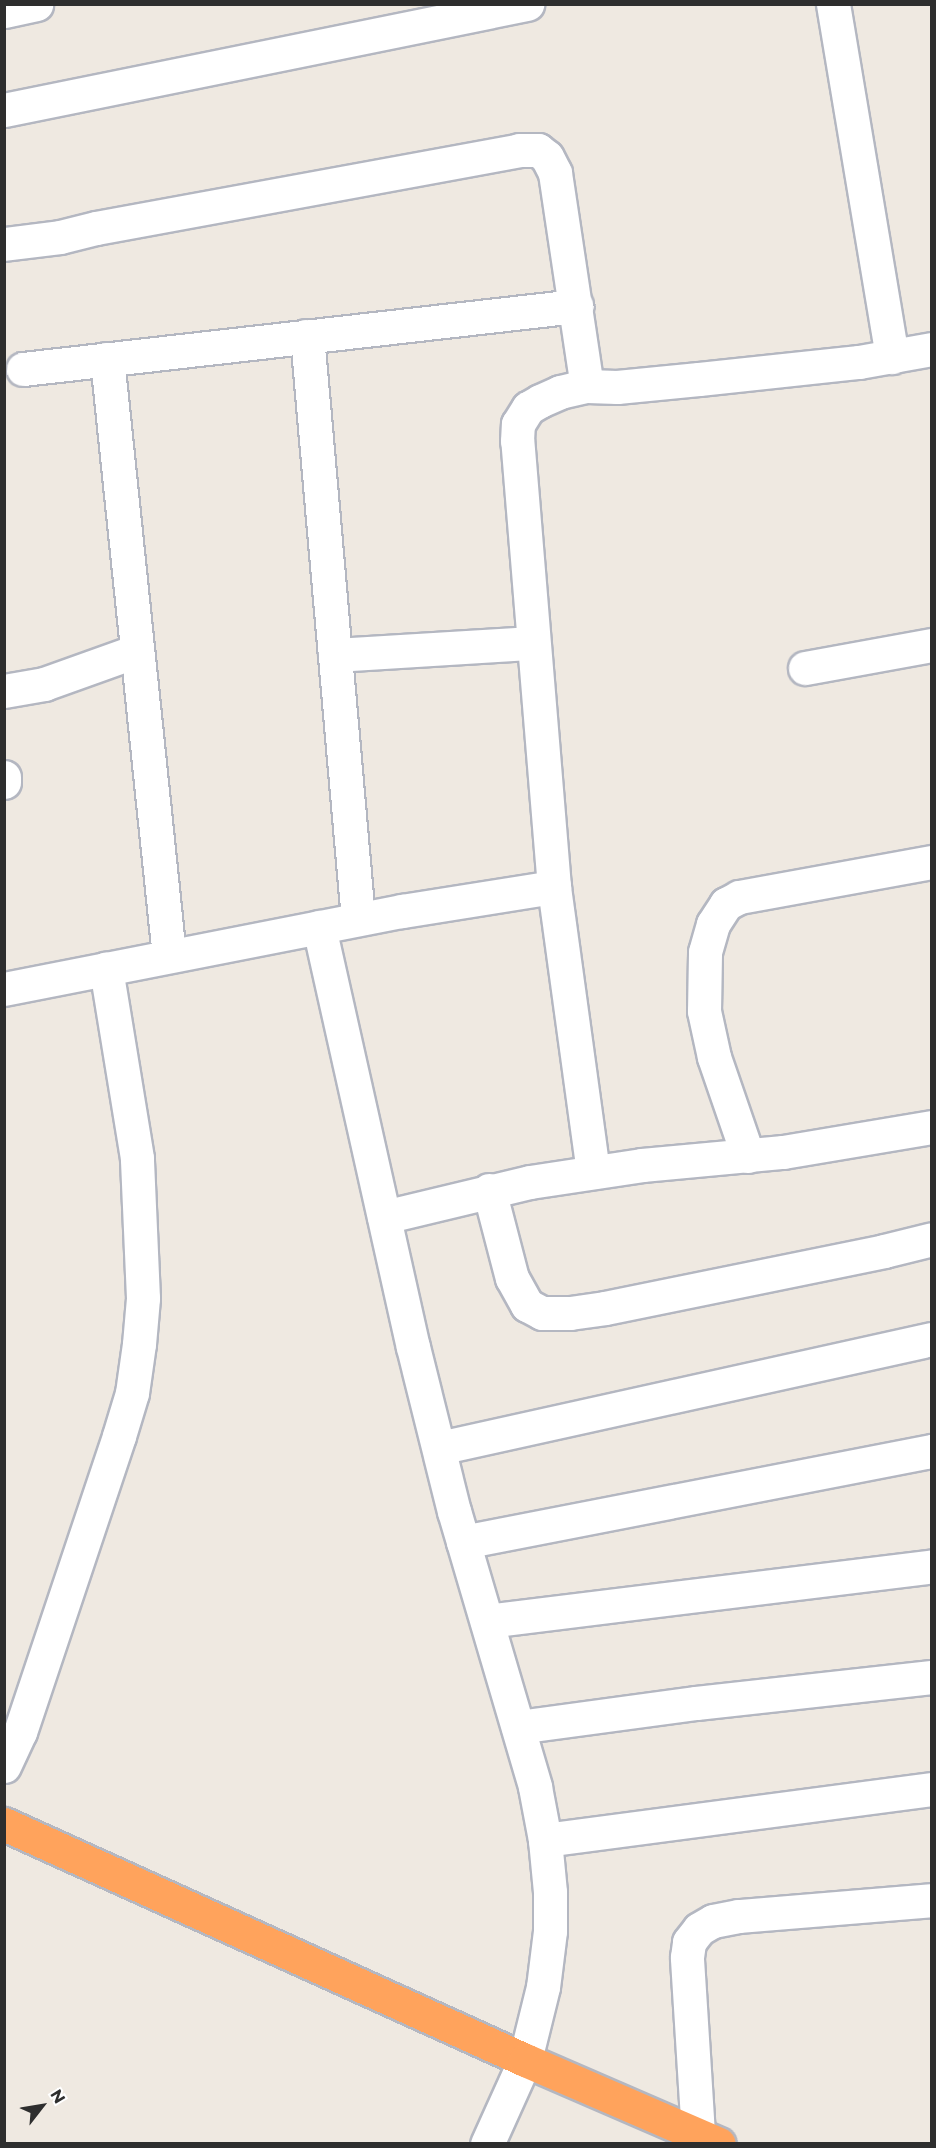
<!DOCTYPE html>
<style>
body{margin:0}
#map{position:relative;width:936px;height:2148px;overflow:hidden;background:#efe9e1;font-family:Montserrat,sans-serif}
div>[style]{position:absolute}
.roads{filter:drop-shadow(2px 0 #b4b7c1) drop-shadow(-2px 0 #b4b7c1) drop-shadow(0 2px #b4b7c1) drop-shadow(0 -2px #b4b7c1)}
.street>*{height:33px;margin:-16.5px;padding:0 16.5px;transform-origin:16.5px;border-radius:16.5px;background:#fff}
.highway>*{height:33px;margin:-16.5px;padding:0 16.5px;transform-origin:16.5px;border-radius:16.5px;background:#ffa35c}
span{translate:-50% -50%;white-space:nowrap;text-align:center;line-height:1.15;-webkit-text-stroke:6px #fff;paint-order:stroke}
.frame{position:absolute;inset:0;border:6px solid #2e2e2e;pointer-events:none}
.north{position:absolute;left:12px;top:2076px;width:60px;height:60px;-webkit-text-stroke:4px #fff;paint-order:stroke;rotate:59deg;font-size:16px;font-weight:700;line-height:24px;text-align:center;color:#2e2e2e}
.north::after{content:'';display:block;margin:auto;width:21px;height:27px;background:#2e2e2e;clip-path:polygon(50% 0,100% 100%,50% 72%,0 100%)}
</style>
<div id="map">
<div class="roads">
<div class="street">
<div style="left:833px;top:4px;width:358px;rotate:80.5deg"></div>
<div style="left:4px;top:11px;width:33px;rotate:-12deg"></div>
<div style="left:4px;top:110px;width:534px;rotate:-11.46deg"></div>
<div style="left:4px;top:244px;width:56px;rotate:-7.1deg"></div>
<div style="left:60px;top:237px;width:37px;rotate:-14deg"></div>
<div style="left:96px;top:228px;width:430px;rotate:-10.4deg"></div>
<div style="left:519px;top:150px;width:19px"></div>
<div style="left:538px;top:150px;width:11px;rotate:38deg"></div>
<div style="left:547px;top:157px;width:18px;rotate:63deg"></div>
<div style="left:555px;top:173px;width:215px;rotate:81.5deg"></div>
<div style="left:307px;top:336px;width:585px;rotate:85deg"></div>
<div style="left:107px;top:359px;width:600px;rotate:84.07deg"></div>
<div style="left:23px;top:369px;width:557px;rotate:-6.5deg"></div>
<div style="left:335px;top:655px;width:198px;rotate:-3.5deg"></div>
<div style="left:805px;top:668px;width:129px;rotate:-10.3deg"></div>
<div style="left:4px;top:691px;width:41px;rotate:-9.9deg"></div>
<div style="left:44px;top:684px;width:98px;rotate:-19.7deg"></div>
<div style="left:4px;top:777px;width:5px;rotate:90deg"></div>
<div style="left:319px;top:927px;width:430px;rotate:77.4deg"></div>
<div style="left:413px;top:1347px;width:169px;rotate:76deg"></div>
<div style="left:454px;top:1511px;width:288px;rotate:73.6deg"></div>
<div style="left:535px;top:1787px;width:54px;rotate:79.3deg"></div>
<div style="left:545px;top:1840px;width:52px;rotate:84.5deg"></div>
<div style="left:550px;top:1892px;width:39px;rotate:90deg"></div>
<div style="left:550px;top:1931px;width:56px;rotate:97.1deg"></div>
<div style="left:543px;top:1987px;width:75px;rotate:103.9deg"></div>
<div style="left:525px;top:2060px;width:92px;rotate:114.3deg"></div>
<div style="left:4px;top:989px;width:406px;rotate:-11.1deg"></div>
<div style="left:402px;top:911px;width:154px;rotate:-9deg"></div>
<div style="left:748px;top:1156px;width:105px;rotate:-109deg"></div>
<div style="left:714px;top:1057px;width:47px;rotate:-102.3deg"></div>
<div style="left:704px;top:1011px;width:59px;rotate:-89deg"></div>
<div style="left:705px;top:952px;width:29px;rotate:-74deg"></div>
<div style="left:713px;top:924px;width:24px;rotate:-57deg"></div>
<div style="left:726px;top:904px;width:15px;rotate:-28deg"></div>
<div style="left:739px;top:897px;width:196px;rotate:-10.3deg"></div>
<div style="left:593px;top:1172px;width:288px;rotate:-97.8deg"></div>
<div style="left:554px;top:887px;width:448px;rotate:-94.7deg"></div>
<div style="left:517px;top:441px;width:17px;rotate:-87deg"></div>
<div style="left:518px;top:424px;width:19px;rotate:-58deg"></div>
<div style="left:528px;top:408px;width:14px;rotate:-30deg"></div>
<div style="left:540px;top:401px;width:22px;rotate:-24deg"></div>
<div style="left:560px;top:392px;width:28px;rotate:-13deg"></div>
<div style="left:587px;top:386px;width:30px;rotate:2deg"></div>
<div style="left:617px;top:387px;width:82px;rotate:-5.6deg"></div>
<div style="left:699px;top:379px;width:161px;rotate:-6.1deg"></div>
<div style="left:859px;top:362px;width:74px;rotate:-10.1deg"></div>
<div style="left:489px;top:1190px;width:91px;rotate:75.4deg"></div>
<div style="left:512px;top:1278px;width:31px;rotate:61deg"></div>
<div style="left:527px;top:1305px;width:17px;rotate:28deg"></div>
<div style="left:542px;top:1313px;width:28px"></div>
<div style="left:570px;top:1313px;width:35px;rotate:-8deg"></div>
<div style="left:605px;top:1308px;width:285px;rotate:-11.5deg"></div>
<div style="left:884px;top:1251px;width:49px;rotate:-14deg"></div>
<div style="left:384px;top:1217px;width:150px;rotate:-13.5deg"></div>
<div style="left:530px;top:1182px;width:113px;rotate:-8.6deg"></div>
<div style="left:642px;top:1165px;width:142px;rotate:-5.3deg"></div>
<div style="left:783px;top:1152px;width:151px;rotate:-9.5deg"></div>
<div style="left:439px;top:1448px;width:505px;rotate:-12.47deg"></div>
<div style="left:463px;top:1542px;width:478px;rotate:-11deg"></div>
<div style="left:487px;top:1621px;width:448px;rotate:-7deg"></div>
<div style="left:518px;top:1727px;width:180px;rotate:-7.7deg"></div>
<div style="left:696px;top:1703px;width:237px;rotate:-6.3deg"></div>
<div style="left:4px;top:1766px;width:38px;rotate:-65deg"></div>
<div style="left:20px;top:1732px;width:312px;rotate:-71.5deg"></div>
<div style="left:119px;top:1436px;width:45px;rotate:-73.2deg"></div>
<div style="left:132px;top:1393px;width:49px;rotate:-81.9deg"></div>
<div style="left:139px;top:1344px;width:46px;rotate:-85deg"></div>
<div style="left:143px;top:1298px;width:140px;rotate:-92.5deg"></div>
<div style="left:137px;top:1158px;width:192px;rotate:-99.3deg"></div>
<div style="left:545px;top:1840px;width:390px;rotate:-7.5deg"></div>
<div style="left:698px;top:2134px;width:177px;rotate:-93.6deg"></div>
<div style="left:687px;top:1957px;width:15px;rotate:-82deg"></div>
<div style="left:689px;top:1942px;width:16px;rotate:-52deg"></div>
<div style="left:699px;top:1929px;width:16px;rotate:-30deg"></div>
<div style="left:713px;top:1921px;width:26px;rotate:-11deg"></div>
<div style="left:739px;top:1916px;width:194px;rotate:-4.7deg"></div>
</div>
<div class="highway">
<div style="left:4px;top:1824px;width:572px;rotate:24.37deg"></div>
<div style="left:525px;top:2060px;width:211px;rotate:23.4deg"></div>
</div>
</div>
<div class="frame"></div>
<div class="north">N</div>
</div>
